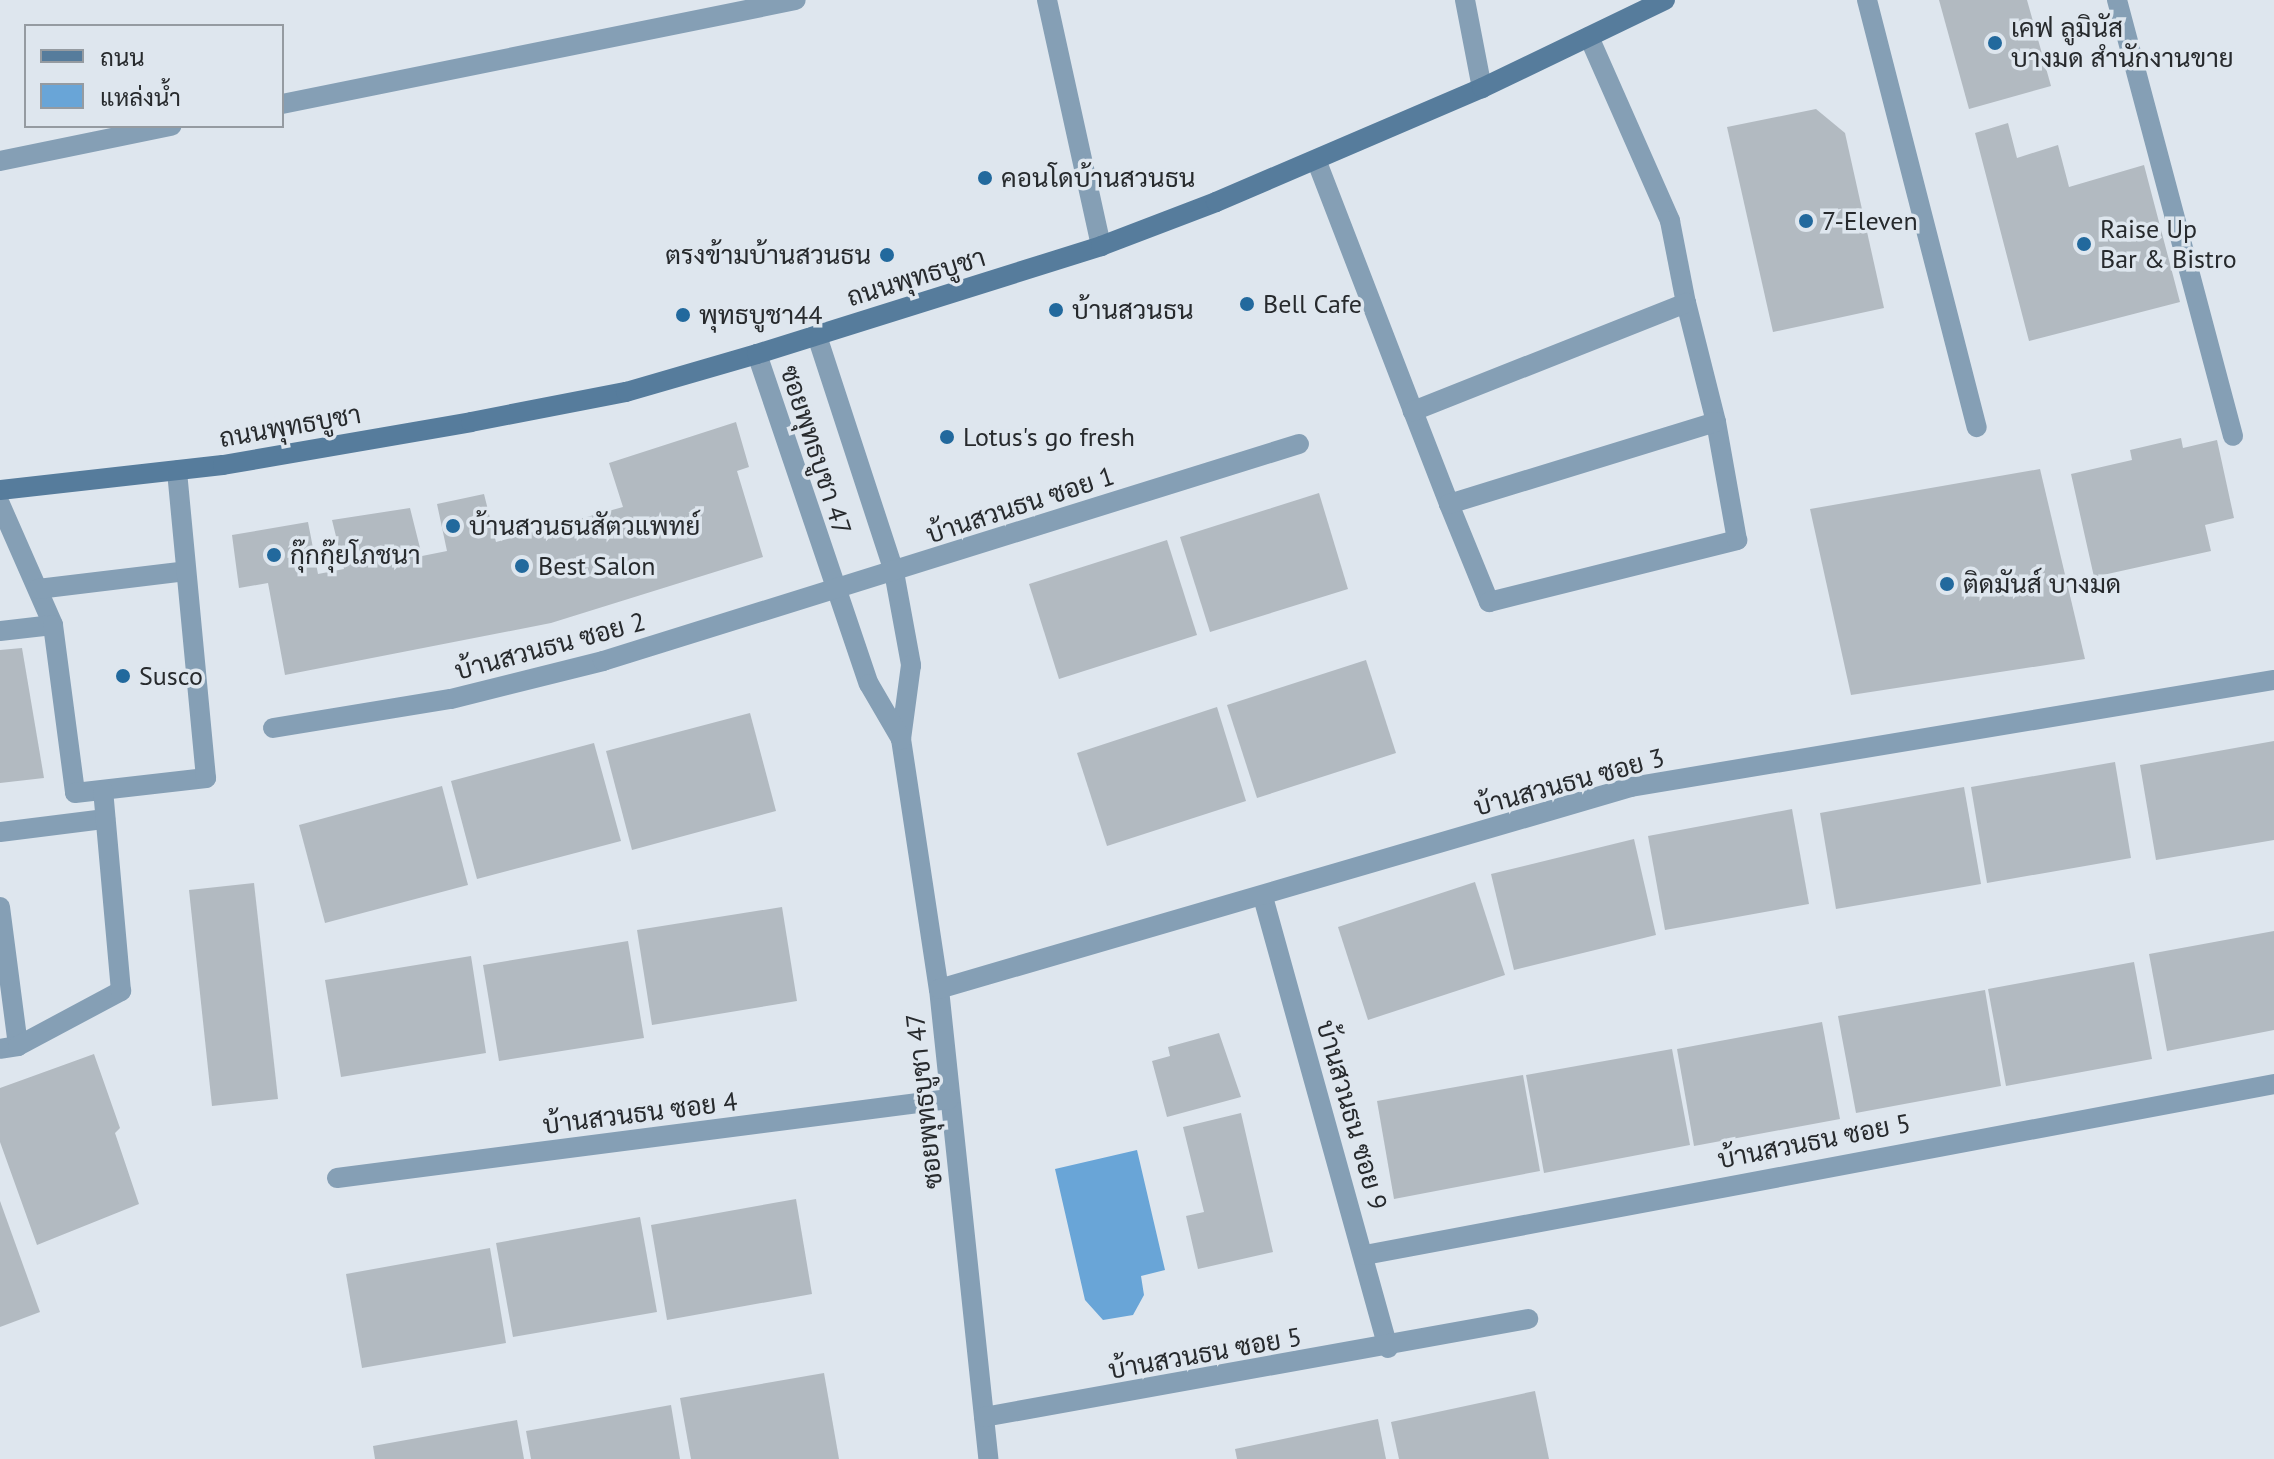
<!DOCTYPE html>
<meta charset="utf-8">
<style>
body{margin:0}
#map{position:relative;width:2274px;height:1459px;overflow:hidden;background:#dee6ee;font-family:"PT Sans",Sarabun,sans-serif}
div>[style]{position:absolute}
.water>*{inset:0;background:#69a5d7}
.building>*{inset:0;background:#b2bac1}
.service>*{height:20px;margin:-10px;padding:0 10px;transform-origin:10px;border-radius:10px;background:#859fb5}
.minor>*{height:20px;margin:-10px;padding:0 10px;transform-origin:10px;border-radius:10px;background:#859fb5}
.secondary>*{height:20px;margin:-10px;padding:0 10px;transform-origin:10px;border-radius:10px;background:#567c9c}
.dots>*{width:22px;height:22px;translate:-50% -50%;box-sizing:border-box;border:4px solid #dee6ee;border-radius:50%}
span{translate:-50% -50%;white-space:nowrap;text-align:center;line-height:1.15;-webkit-text-stroke:7px #dee6ee;paint-order:stroke}
.poi-label{font-size:26px;color:#272a2d}
.left{translate:0 -50%;text-align:left}
.right{translate:-100% -50%;text-align:right}
.street-label{font-size:26px;color:#272a2d}
.legend{position:absolute;left:24px;top:24px;width:260px;height:104px;box-sizing:border-box;background:#dee6ee;border:2px solid #959ba1;margin:0;padding:10px 14px;list-style:none;font-size:24px;color:#272a2d}
.legend li{display:flex;align-items:center;gap:16px;height:40px}
.legend b{width:40px;border:2px solid #959ba1}
</style>
<div id="map">
<div class="water">
<div style="clip-path:polygon(1137px 1150px,1165px 1270px,1141px 1276px,1144px 1295px,1133px 1315px,1103px 1320px,1085px 1300px,1055px 1169px)"></div>
</div>
<div class="building">
<div style="clip-path:polygon(1939px 0,2027px 0,2051px 86px,1969px 109px)"></div>
<div style="clip-path:polygon(1816px 109px,1845px 133px,1884px 308px,1773px 332px,1727px 127px)"></div>
<div style="clip-path:polygon(2008px 123px,2017px 158px,2058px 145px,2069px 187px,2144px 165px,2180px 302px,2029px 341px,1975px 133px)"></div>
<div style="clip-path:polygon(736px 422px,749px 467px,737px 471px,763px 557px,551px 623px,285px 675px,268px 583px,239px 588px,232px 535px,308px 522px,318px 574px,344px 569px,332px 520px,410px 508px,422px 556px,447px 551px,437px 504px,484px 494px,496px 542px,623px 507px,609px 463px)"></div>
<div style="clip-path:polygon(2181px 438px,2183px 448px,2217px 440px,2234px 518px,2205px 525px,2211px 551px,2094px 577px,2071px 474px,2132px 460px,2130px 450px)"></div>
<div style="clip-path:polygon(2040px 469px,2085px 659px,1851px 695px,1810px 509px)"></div>
<div style="clip-path:polygon(1319px 493px,1348px 589px,1210px 632px,1180px 537px)"></div>
<div style="clip-path:polygon(1167px 540px,1197px 635px,1059px 679px,1029px 584px)"></div>
<div style="clip-path:polygon(22px 648px,44px 778px,0 783px,0 650px)"></div>
<div style="clip-path:polygon(1366px 660px,1396px 753px,1257px 798px,1227px 705px)"></div>
<div style="clip-path:polygon(1217px 707px,1246px 801px,1107px 846px,1077px 753px)"></div>
<div style="clip-path:polygon(750px 713px,776px 811px,632px 850px,606px 751px)"></div>
<div style="clip-path:polygon(2274px 741px,2274px 840px,2156px 860px,2140px 765px)"></div>
<div style="clip-path:polygon(594px 743px,621px 841px,477px 879px,451px 781px)"></div>
<div style="clip-path:polygon(2115px 762px,2131px 858px,1987px 883px,1971px 787px)"></div>
<div style="clip-path:polygon(442px 786px,468px 885px,325px 923px,299px 825px)"></div>
<div style="clip-path:polygon(1964px 787px,1981px 884px,1836px 909px,1820px 813px)"></div>
<div style="clip-path:polygon(1792px 809px,1809px 904px,1665px 930px,1648px 836px)"></div>
<div style="clip-path:polygon(1634px 839px,1656px 935px,1514px 970px,1491px 874px)"></div>
<div style="clip-path:polygon(1475px 882px,1505px 975px,1368px 1020px,1338px 927px)"></div>
<div style="clip-path:polygon(254px 883px,278px 1099px,212px 1106px,189px 890px)"></div>
<div style="clip-path:polygon(782px 907px,797px 1001px,652px 1025px,637px 930px)"></div>
<div style="clip-path:polygon(2274px 931px,2274px 1030px,2167px 1051px,2149px 954px)"></div>
<div style="clip-path:polygon(628px 941px,644px 1038px,499px 1061px,483px 965px)"></div>
<div style="clip-path:polygon(471px 956px,486px 1053px,341px 1077px,325px 980px)"></div>
<div style="clip-path:polygon(2134px 962px,2152px 1059px,2006px 1086px,1988px 989px)"></div>
<div style="clip-path:polygon(1985px 990px,2001px 1086px,1856px 1113px,1838px 1016px)"></div>
<div style="clip-path:polygon(1822px 1022px,1840px 1119px,1694px 1146px,1677px 1049px)"></div>
<div style="clip-path:polygon(1219px 1033px,1241px 1097px,1167px 1117px,1152px 1061px,1170px 1056px,1168px 1047px)"></div>
<div style="clip-path:polygon(1672px 1049px,1690px 1145px,1544px 1173px,1526px 1075px)"></div>
<div style="clip-path:polygon(94px 1054px,120px 1128px,115px 1133px,139px 1204px,37px 1245px,0 1142px,0 1088px)"></div>
<div style="clip-path:polygon(1523px 1075px,1540px 1171px,1394px 1199px,1377px 1101px)"></div>
<div style="clip-path:polygon(1241px 1113px,1273px 1252px,1198px 1269px,1186px 1216px,1204px 1212px,1183px 1127px)"></div>
<div style="clip-path:polygon(796px 1199px,812px 1294px,667px 1320px,651px 1225px)"></div>
<div style="clip-path:polygon(0 1201px,40px 1312px,0 1327px)"></div>
<div style="clip-path:polygon(640px 1217px,657px 1312px,513px 1337px,496px 1243px)"></div>
<div style="clip-path:polygon(490px 1248px,506px 1343px,362px 1368px,346px 1274px)"></div>
<div style="clip-path:polygon(824px 1373px,839px 1459px,691px 1459px,680px 1398px)"></div>
<div style="clip-path:polygon(1535px 1391px,1549px 1459px,1399px 1459px,1391px 1422px)"></div>
<div style="clip-path:polygon(671px 1405px,680px 1459px,531px 1459px,526px 1431px)"></div>
<div style="clip-path:polygon(1378px 1419px,1386px 1459px,1237px 1459px,1235px 1449px)"></div>
<div style="clip-path:polygon(517px 1420px,524px 1459px,375px 1459px,373px 1446px)"></div>
</div>
<div class="service">
<div style="left:1867px;top:0;width:441px;rotate:75.6deg"></div>
<div style="left:1589px;top:37px;width:201px;rotate:66.2deg"></div>
<div style="left:1670px;top:221px;width:84px;rotate:79deg"></div>
<div style="left:1317px;top:162px;width:267px;rotate:68.9deg"></div>
<div style="left:1413px;top:411px;width:100px;rotate:68.8deg"></div>
<div style="left:1449px;top:504px;width:106px;rotate:67.8deg"></div>
<div style="left:1489px;top:602px;width:256px;rotate:-14deg"></div>
<div style="left:1737px;top:540px;width:120px;rotate:-100.1deg"></div>
<div style="left:1716px;top:422px;width:123px;rotate:-104.1deg"></div>
<div style="left:1686px;top:303px;width:294px;rotate:158.4deg"></div>
<div style="left:0;top:504px;width:132px;rotate:66.3deg"></div>
<div style="left:1449px;top:504px;width:279px;rotate:-17.1deg"></div>
<div style="left:38px;top:589px;width:149px;rotate:-6.9deg"></div>
<div style="left:0;top:631px;width:53px;rotate:-6.5deg"></div>
<div style="left:53px;top:625px;width:169px;rotate:82.5deg"></div>
<div style="left:75px;top:793px;width:132px;rotate:-6.5deg"></div>
<div style="left:206px;top:778px;width:309px;rotate:-95.4deg"></div>
<div style="left:0;top:832px;width:106px;rotate:-7.1deg"></div>
<div style="left:0;top:907px;width:140px;rotate:82.6deg"></div>
<div style="left:18px;top:1046px;width:18px;rotate:171deg"></div>
<div style="left:18px;top:1046px;width:117px;rotate:-28.1deg"></div>
<div style="left:121px;top:991px;width:201px;rotate:-95.1deg"></div>
</div>
<div class="minor">
<div style="left:1047px;top:0;width:252px;rotate:77.6deg"></div>
<div style="left:1465px;top:0;width:90px;rotate:79.1deg"></div>
<div style="left:2117px;top:0;width:451px;rotate:75.1deg"></div>
<div style="left:282px;top:104px;width:524px;rotate:-11.44deg"></div>
<div style="left:0;top:161px;width:175px;rotate:-11.6deg"></div>
<div style="left:817px;top:336px;width:248px;rotate:71.9deg"></div>
<div style="left:894px;top:572px;width:95px;rotate:79.6deg"></div>
<div style="left:911px;top:665px;width:75px;rotate:97.7deg"></div>
<div style="left:901px;top:739px;width:253px;rotate:81.4deg"></div>
<div style="left:939px;top:989px;width:473px;rotate:84deg"></div>
<div style="left:757px;top:354px;width:348px;rotate:71.3deg"></div>
<div style="left:869px;top:684px;width:64px;rotate:59.8deg"></div>
<div style="left:273px;top:728px;width:180px;rotate:-9.3deg"></div>
<div style="left:451px;top:699px;width:157px;rotate:-14deg"></div>
<div style="left:603px;top:661px;width:729px;rotate:-17.32deg"></div>
<div style="left:1263px;top:897px;width:468px;rotate:74.5deg"></div>
<div style="left:939px;top:989px;width:721px;rotate:-16.27deg"></div>
<div style="left:1631px;top:787px;width:652px;rotate:-9.45deg"></div>
<div style="left:337px;top:1178px;width:617px;rotate:-7.36deg"></div>
<div style="left:1365px;top:1255px;width:925px;rotate:-10.65deg"></div>
<div style="left:984px;top:1417px;width:553px;rotate:-10.21deg"></div>
</div>
<div class="secondary">
<div style="left:0;top:490px;width:224px;rotate:-6.4deg"></div>
<div style="left:223px;top:465px;width:252px;rotate:-9.8deg"></div>
<div style="left:471px;top:422px;width:158px;rotate:-11deg"></div>
<div style="left:626px;top:392px;width:136px;rotate:-16.2deg"></div>
<div style="left:757px;top:354px;width:361px;rotate:-17.4deg"></div>
<div style="left:1101px;top:246px;width:123px;rotate:-20.9deg"></div>
<div style="left:1216px;top:202px;width:289px;rotate:-23.2deg"></div>
<div style="left:1482px;top:88px;width:203px;rotate:-25.7deg"></div>
</div>
<div class="dots">
<div style="left:1995px;top:43px;background:#22699d"></div>
<div style="left:985px;top:178px;background:#22699d"></div>
<div style="left:1806px;top:221px;background:#22699d"></div>
<div style="left:2084px;top:244px;background:#22699d"></div>
<div style="left:887px;top:255px;background:#22699d"></div>
<div style="left:1247px;top:304px;background:#22699d"></div>
<div style="left:1056px;top:310px;background:#22699d"></div>
<div style="left:683px;top:315px;background:#22699d"></div>
<div style="left:947px;top:437px;background:#22699d"></div>
<div style="left:453px;top:526px;background:#22699d"></div>
<div style="left:274px;top:555px;background:#22699d"></div>
<div style="left:522px;top:566px;background:#22699d"></div>
<div style="left:1947px;top:584px;background:#22699d"></div>
<div style="left:123px;top:676px;background:#22699d"></div>
</div>
<div class="poi-label">
<span class="left" style="left:2011px;top:43px">เคฟ ลูมินัส<br>บางมด สำนักงานขาย</span>
<span class="left" style="left:1001px;top:178px">คอนโดบ้านสวนธน</span>
<span class="left" style="left:1822px;top:221px">7-Eleven</span>
<span class="left" style="left:2100px;top:244px">Raise Up<br>Bar &amp; Bistro</span>
<span class="right" style="left:871px;top:255px">ตรงข้ามบ้านสวนธน</span>
<span class="left" style="left:1263px;top:304px">Bell Cafe</span>
<span class="left" style="left:1072px;top:310px">บ้านสวนธน</span>
<span class="left" style="left:699px;top:315px">พุทธบูชา44</span>
<span class="left" style="left:963px;top:437px">Lotus's go fresh</span>
<span class="left" style="left:469px;top:526px">บ้านสวนธนสัตวแพทย์</span>
<span class="left" style="left:290px;top:555px">กุ๊กกุ๊ยโภชนา</span>
<span class="left" style="left:538px;top:566px">Best Salon</span>
<span class="left" style="left:1963px;top:584px">ติดมันส์ บางมด</span>
<span class="left" style="left:139px;top:676px">Susco</span>
</div>
<div class="street-label">
<span style="left:916px;top:277px;rotate:-17deg">ถนนพุทธบูชา</span>
<span style="left:290px;top:426px;rotate:-10deg">ถนนพุทธบูชา</span>
<span style="left:816px;top:450px;rotate:72deg">ซอยพุทธบูชา 47</span>
<span style="left:1020px;top:505px;rotate:-18deg">บ้านสวนธน ซอย 1</span>
<span style="left:550px;top:646px;rotate:-15deg">บ้านสวนธน ซอย 2</span>
<span style="left:1569px;top:782px;rotate:-15deg">บ้านสวนธน ซอย 3</span>
<span style="left:924px;top:1101px;rotate:-96deg">ซอยพุทธบูชา 47</span>
<span style="left:640px;top:1113px;rotate:-7deg">บ้านสวนธน ซอย 4</span>
<span style="left:1352px;top:1115px;rotate:74deg">บ้านสวนธน ซอย 9</span>
<span style="left:1814px;top:1141px;rotate:-11deg">บ้านสวนธน ซอย 5</span>
<span style="left:1205px;top:1353px;rotate:-10deg">บ้านสวนธน ซอย 5</span>
</div>
<ul class="legend">
<li><b style="height:10px;background:#567c9c"></b>ถนน</li>
<li><b style="height:22px;background:#69a5d7"></b>แหล่งน้ำ</li>
</ul>
</div>
